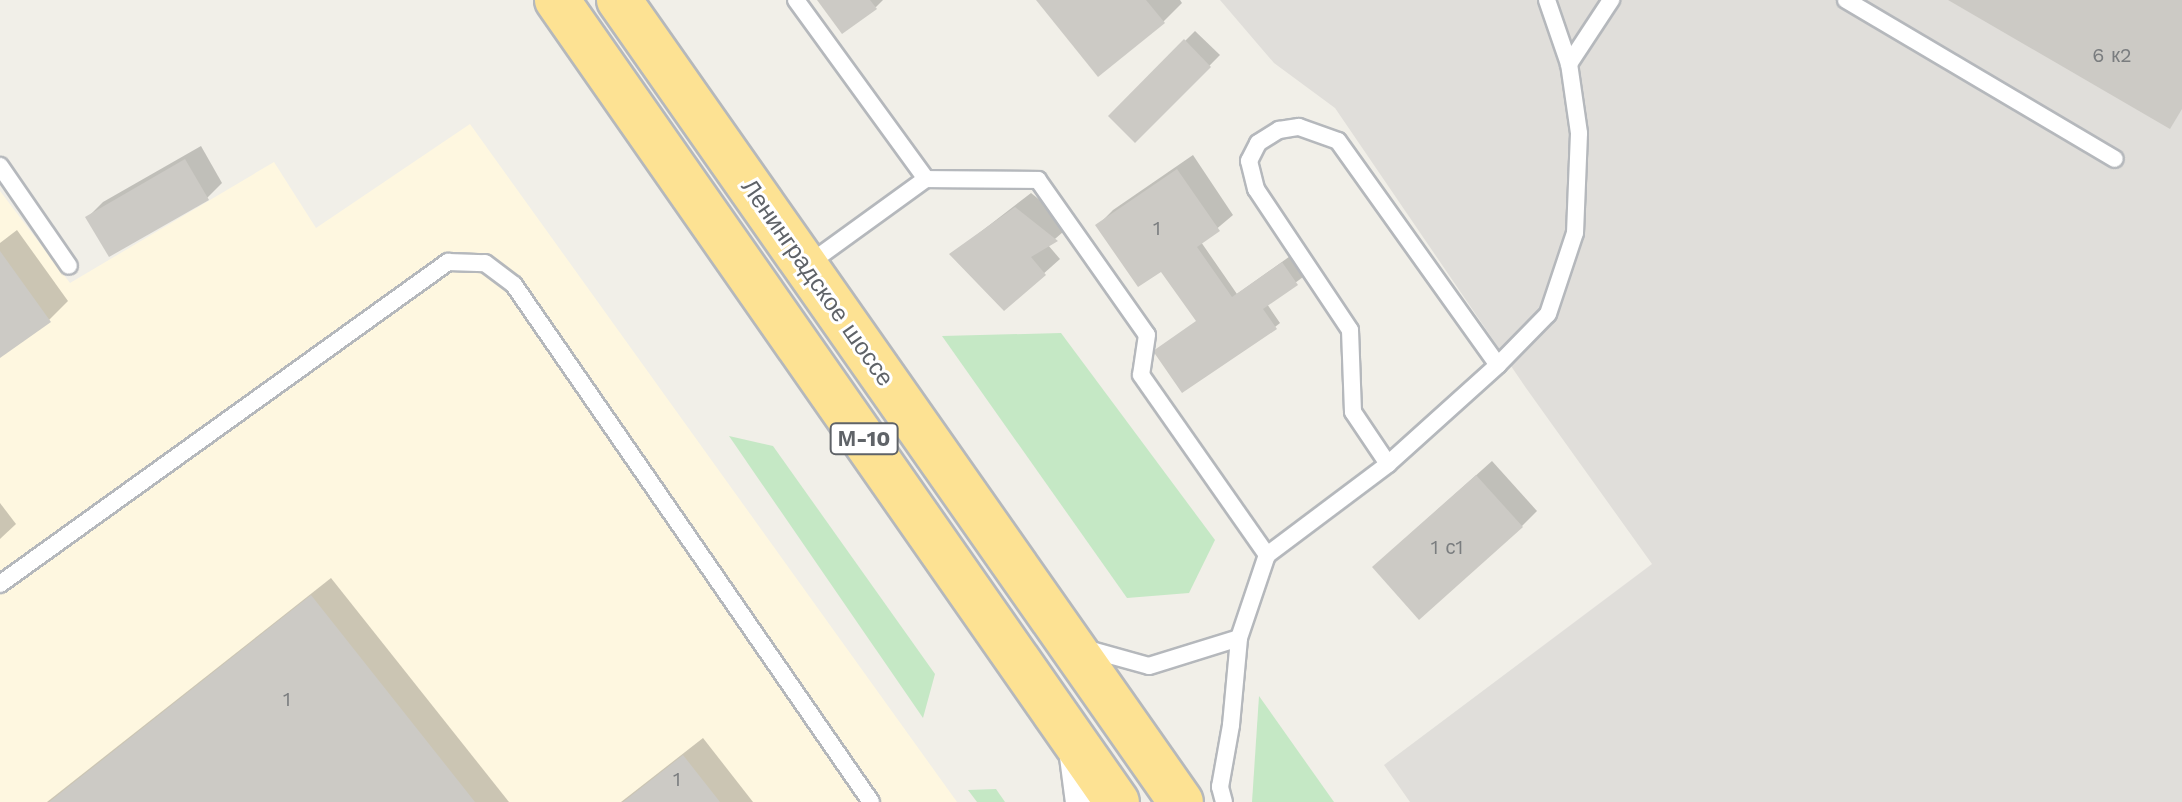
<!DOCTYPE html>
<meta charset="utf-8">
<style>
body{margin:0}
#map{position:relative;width:2182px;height:802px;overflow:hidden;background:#f1efe8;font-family:"Work Sans",sans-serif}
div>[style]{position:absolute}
.commercial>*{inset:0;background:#fef7e0}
.industrial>*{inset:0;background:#e0deda}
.green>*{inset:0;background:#c5e8c5}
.shadow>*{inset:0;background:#0003}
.building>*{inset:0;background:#cccac5}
.roads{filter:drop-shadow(2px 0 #b5b8bc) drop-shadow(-2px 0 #b5b8bc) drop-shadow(0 2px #b5b8bc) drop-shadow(0 -2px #b5b8bc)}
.lane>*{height:16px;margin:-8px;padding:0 8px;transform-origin:8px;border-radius:8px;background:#fff}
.street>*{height:32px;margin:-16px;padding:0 16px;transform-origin:16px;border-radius:16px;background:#fff}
.highway>*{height:44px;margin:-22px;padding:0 22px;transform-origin:22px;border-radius:22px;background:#fde293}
span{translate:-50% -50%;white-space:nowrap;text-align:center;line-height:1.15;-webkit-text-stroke:6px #fff;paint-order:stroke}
.number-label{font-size:20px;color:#7a7d7f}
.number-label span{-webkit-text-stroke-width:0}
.shield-label span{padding:2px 6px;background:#fff;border:2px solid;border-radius:6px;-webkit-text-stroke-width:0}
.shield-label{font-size:22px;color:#5f6368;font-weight:700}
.street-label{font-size:24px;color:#5f6368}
</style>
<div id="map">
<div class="commercial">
<div style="clip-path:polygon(470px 124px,957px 802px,0 802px,0 191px,70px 283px,274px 162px,316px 228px)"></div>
</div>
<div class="industrial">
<div style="clip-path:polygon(1220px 0,2182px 0,2182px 802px,1410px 802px,1384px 765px,1652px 564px,1526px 388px,1335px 108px,1274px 63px)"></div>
</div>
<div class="green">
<div style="clip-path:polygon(1061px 333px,1215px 540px,1189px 593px,1127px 598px,942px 336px)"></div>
<div style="clip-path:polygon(729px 436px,773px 446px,935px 674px,923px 718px)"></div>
<div style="clip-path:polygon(1259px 696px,1334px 802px,1252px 802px)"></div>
<div style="clip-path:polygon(996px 789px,1005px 802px,977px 802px,968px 790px)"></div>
</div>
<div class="shadow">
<div style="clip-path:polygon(819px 0,883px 0,876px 7px)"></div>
<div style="clip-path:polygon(1039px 0,1180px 0,1182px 3px,1163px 22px)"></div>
<div style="clip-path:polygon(1195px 31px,1220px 55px,1135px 141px,1110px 116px)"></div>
<div style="clip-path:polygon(201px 146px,222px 183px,207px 198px,88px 217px,103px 202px)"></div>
<div style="clip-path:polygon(1193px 155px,1233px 215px,1201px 242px,1237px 294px,1293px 254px,1307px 274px,1267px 304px,1280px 323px,1275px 327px,1198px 321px,1162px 269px,1098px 225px,1113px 210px)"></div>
<div style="clip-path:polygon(1031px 193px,1071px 225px,1048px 245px,1060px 259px,1004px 309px,952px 254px)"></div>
<div style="clip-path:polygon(17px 230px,68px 301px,49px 320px,0 356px,0 243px)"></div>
<div style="clip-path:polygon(1492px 461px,1537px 511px,1522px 526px,1389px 553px)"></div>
<div style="clip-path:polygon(0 503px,16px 524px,0 539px)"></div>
<div style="clip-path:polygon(331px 578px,509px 802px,47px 802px)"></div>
<div style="clip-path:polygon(703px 738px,753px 802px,621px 802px)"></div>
</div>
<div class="building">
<div style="clip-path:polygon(817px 0,870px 0,877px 9px,842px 34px)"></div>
<div style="clip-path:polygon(1036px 0,1146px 0,1165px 23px,1098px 77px)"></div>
<div style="clip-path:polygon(1948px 0,2182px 0,2182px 109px,2170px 129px)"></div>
<div style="clip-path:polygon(1184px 39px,1211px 67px,1135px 143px,1108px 116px)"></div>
<div style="clip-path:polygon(185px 159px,209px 200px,109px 257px,85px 217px)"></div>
<div style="clip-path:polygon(1177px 169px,1220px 231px,1197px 247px,1232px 297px,1282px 262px,1298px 285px,1263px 309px,1277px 329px,1182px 393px,1153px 351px,1196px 321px,1161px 272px,1138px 287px,1095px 225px)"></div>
<div style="clip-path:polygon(1015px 207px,1058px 241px,1031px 257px,1046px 275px,1004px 311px,949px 254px)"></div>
<div style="clip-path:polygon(0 251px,51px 322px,0 358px)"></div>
<div style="clip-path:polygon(1476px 475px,1523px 527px,1419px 620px,1372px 567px)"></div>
<div style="clip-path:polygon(311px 595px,475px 802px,49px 802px)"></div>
<div style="clip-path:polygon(683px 755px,720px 802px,623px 802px)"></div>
</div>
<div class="roads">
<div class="lane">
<div style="left:796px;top:0;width:221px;rotate:54deg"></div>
<div style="left:1846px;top:0;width:312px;rotate:30.6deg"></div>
<div style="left:1569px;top:64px;width:77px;rotate:-56.7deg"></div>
<div style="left:0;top:166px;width:121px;rotate:55.4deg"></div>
<div style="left:807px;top:265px;width:147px;rotate:-35.9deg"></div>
<div style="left:926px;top:179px;width:112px;rotate:0.5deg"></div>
<div style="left:1038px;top:180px;width:189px;rotate:54.9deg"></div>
<div style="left:1147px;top:335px;width:40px;rotate:98.5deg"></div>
<div style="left:1141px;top:375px;width:220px;rotate:55deg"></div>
<div style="left:1388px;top:464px;width:63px;rotate:-123.9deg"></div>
<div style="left:1353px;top:412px;width:82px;rotate:-92.1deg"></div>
<div style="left:1350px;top:330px;width:169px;rotate:-123.7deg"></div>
<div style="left:1256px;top:189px;width:29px;rotate:-104deg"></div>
<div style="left:1249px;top:161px;width:20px;rotate:-63deg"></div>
<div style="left:1258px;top:143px;width:25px;rotate:-32deg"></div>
<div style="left:1279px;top:130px;width:20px;rotate:-9deg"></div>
<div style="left:1299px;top:127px;width:41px;rotate:19.7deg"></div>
<div style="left:1338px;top:141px;width:275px;rotate:54.5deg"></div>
<div style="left:0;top:584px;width:552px;rotate:-35.71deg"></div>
<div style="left:448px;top:262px;width:37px;rotate:2deg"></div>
<div style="left:485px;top:263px;width:36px;rotate:37deg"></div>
<div style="left:514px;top:285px;width:628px;rotate:55.37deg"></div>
<div style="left:1084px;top:648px;width:67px;rotate:15.5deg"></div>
<div style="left:1149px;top:666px;width:94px;rotate:-17.3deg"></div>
<div style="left:1224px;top:802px;width:16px;rotate:-105deg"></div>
<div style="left:1220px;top:787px;width:63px;rotate:-79.9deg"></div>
<div style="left:1231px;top:725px;width:87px;rotate:-84.7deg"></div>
<div style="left:1239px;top:638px;width:88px;rotate:-71.4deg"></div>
<div style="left:1267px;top:555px;width:151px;rotate:-36.9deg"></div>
<div style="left:1388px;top:464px;width:148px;rotate:-42deg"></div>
<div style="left:1498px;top:365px;width:71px;rotate:-45.6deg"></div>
<div style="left:1548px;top:314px;width:85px;rotate:-71.6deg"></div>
<div style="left:1575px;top:233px;width:100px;rotate:-87.7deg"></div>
<div style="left:1579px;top:133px;width:70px;rotate:-98.2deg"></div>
<div style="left:1569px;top:64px;width:68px;rotate:-109deg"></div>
</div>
<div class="street">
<div style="left:1075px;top:749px;width:53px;rotate:82.5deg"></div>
</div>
<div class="highway">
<div style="left:557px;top:0;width:978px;rotate:55.08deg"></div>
<div style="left:619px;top:0;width:979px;rotate:54.98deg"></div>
</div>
</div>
<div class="number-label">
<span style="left:2112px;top:55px">6 к2</span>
<span style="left:1157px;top:228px">1</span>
<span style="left:1447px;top:547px">1 с1</span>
<span style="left:287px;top:699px">1</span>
<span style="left:677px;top:779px">1</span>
</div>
<div class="shield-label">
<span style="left:864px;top:439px">М-10</span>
</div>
<div class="street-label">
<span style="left:817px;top:283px;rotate:55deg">Ленинградское шоссе</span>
</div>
</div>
